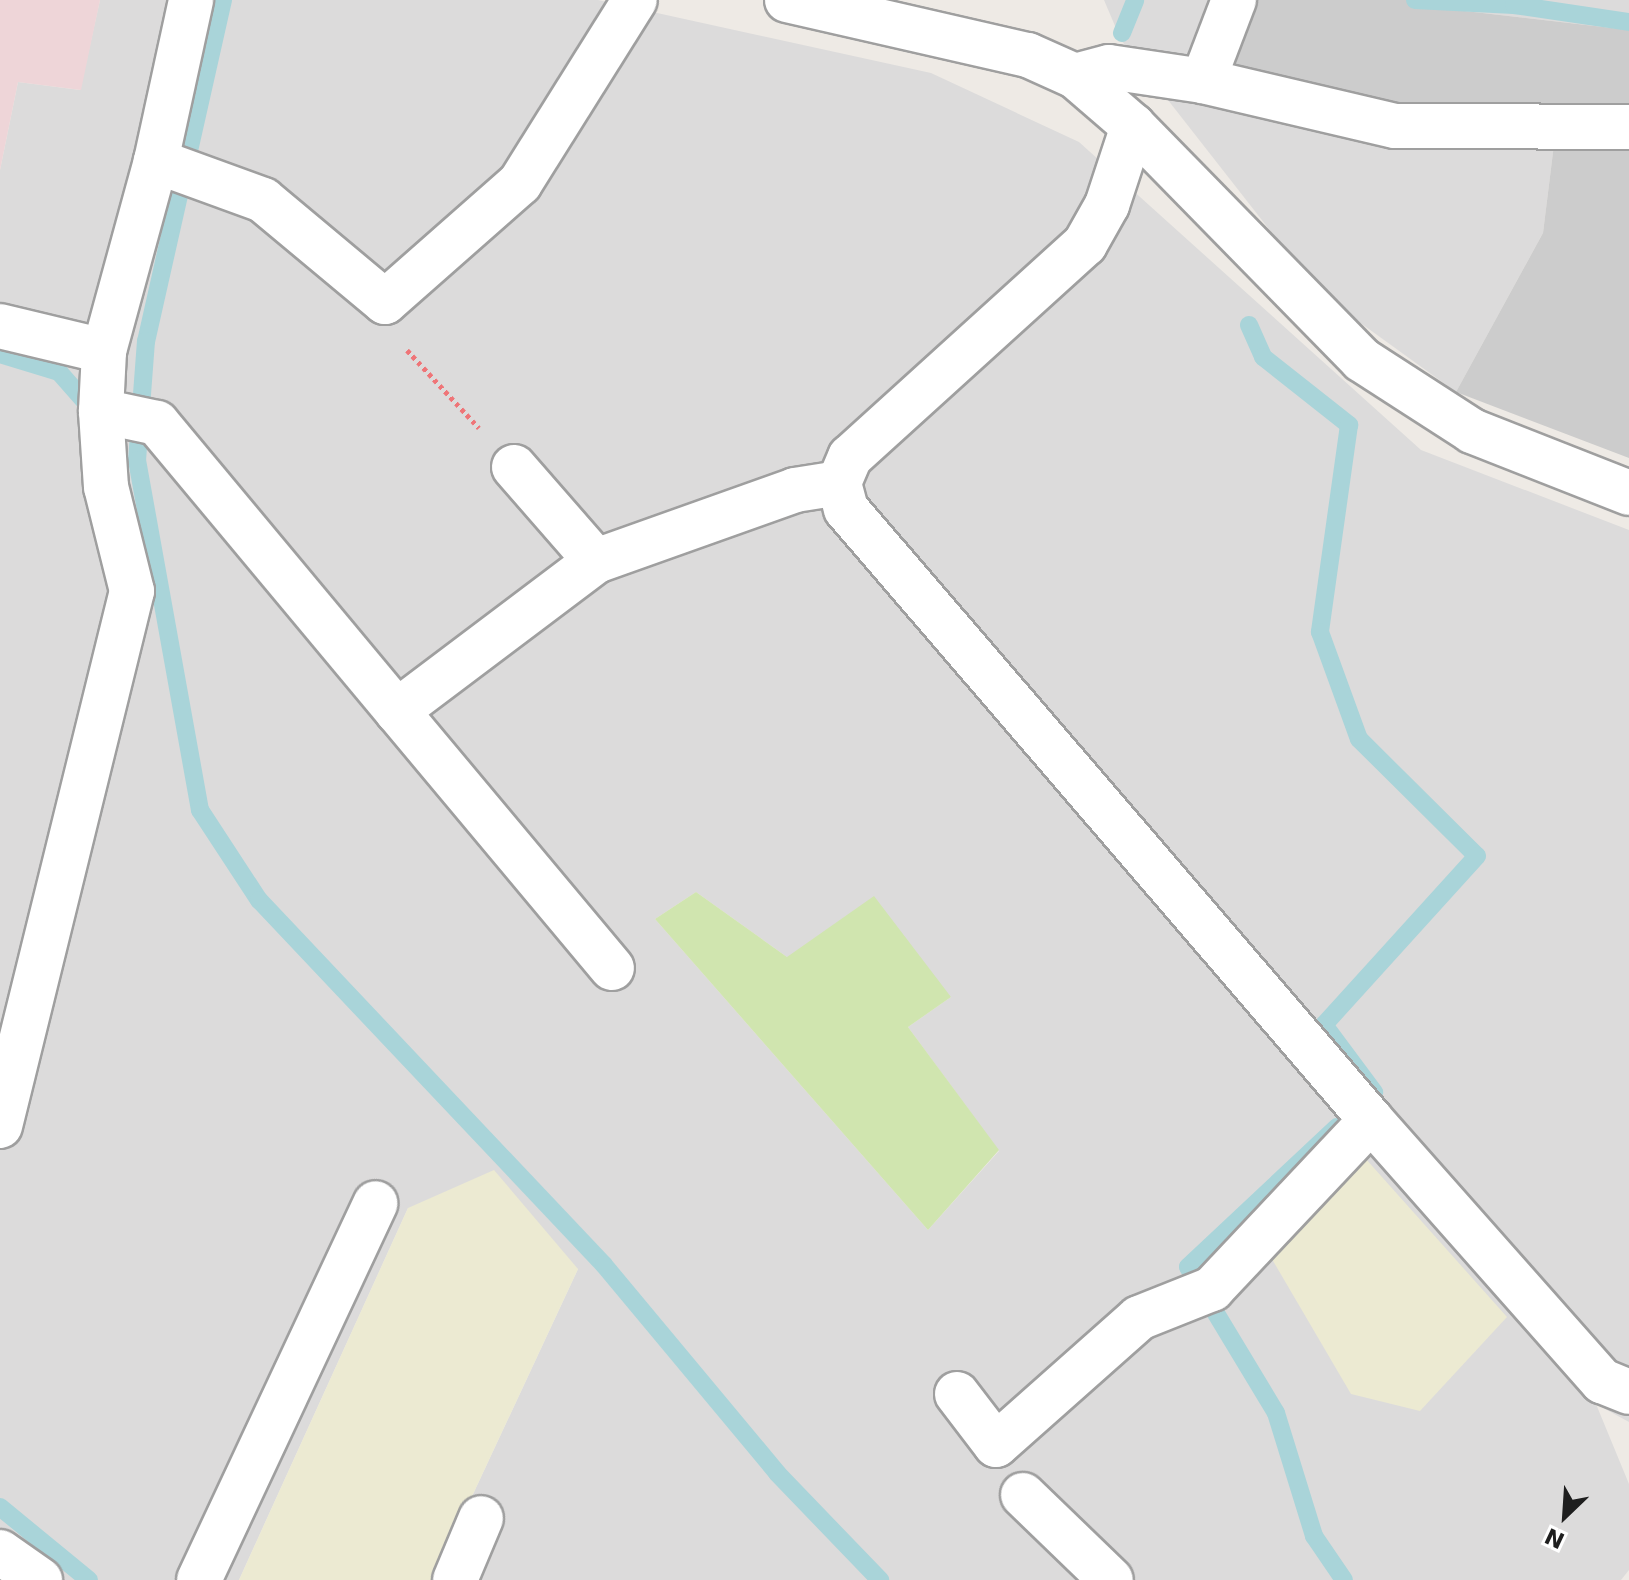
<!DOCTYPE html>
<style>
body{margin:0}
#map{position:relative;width:1629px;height:1580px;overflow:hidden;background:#eeeae5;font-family:"DejaVu Sans",sans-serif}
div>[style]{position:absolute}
.residential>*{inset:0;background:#dcdbdb}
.commercial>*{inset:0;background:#eed5d8}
.religious>*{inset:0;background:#ccc}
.farmland>*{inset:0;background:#ecead2}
.grass>*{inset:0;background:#d0e5af}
.stream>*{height:18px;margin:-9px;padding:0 9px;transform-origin:9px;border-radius:9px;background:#a9d4d9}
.path>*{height:5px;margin-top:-2.5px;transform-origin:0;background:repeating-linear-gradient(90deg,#ef7578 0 4px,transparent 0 8px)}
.roads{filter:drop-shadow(2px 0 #9f9f9f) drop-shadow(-2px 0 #9f9f9f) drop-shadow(0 2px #9f9f9f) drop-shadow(0 -2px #9f9f9f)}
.minor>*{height:44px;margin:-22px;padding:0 22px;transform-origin:22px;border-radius:22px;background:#fff}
span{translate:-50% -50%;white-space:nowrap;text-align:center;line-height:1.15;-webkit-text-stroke:6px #fff;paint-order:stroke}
.north{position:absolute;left:1525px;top:1476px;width:80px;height:80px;-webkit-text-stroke:6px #fff;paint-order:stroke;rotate:205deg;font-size:22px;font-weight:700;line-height:32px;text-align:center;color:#1e1e1e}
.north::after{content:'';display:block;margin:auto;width:28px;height:36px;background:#1e1e1e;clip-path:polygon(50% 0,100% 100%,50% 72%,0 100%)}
</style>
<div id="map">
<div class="residential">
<div style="clip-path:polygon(evenodd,100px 0,598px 0,931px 73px,1079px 142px,1421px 450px,1629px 530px,1629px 1422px,1596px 1404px,1629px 1484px,1629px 1570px,1621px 1580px,433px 1580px,578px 1269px,408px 1208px,239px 1580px,0 1580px,0 170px,18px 82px,80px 90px,100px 0,696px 892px,787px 957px,951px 997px,908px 1027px,999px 1151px,928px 1230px,655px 919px,696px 892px)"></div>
<div style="clip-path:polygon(1104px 0,1245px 0,1558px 112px,1543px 233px,1456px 392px,1319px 293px,1121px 40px)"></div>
<div style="clip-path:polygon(1408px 0,1629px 0,1629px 30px,1430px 7px)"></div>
</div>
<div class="commercial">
<div style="clip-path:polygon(0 0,100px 0,81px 90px,18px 82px,0 170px)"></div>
</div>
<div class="religious">
<div style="clip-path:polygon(1245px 0,1408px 0,1430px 7px,1629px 30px,1629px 458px,1456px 392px,1543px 233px,1558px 112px,1380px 103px,1219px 62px)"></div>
</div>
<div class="farmland">
<div style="clip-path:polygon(1365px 1158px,1507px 1317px,1420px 1411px,1351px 1394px,1269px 1254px)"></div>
<div style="clip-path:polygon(494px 1170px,578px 1269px,433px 1580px,239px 1580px,408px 1208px)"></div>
</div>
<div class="grass">
<div style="clip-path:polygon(696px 892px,787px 957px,874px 896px,951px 997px,908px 1027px,999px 1150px,928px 1230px,655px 919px)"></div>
</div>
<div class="stream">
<div style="left:223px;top:0;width:350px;rotate:102.7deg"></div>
<div style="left:146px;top:341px;width:119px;rotate:94.3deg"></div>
<div style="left:137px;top:460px;width:356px;rotate:79.8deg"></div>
<div style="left:200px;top:810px;width:108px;rotate:56.8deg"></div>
<div style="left:259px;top:900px;width:502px;rotate:46.61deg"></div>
<div style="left:604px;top:1265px;width:271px;rotate:50.2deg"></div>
<div style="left:777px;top:1473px;width:149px;rotate:46.1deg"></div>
<div style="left:1415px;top:0;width:99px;rotate:2.9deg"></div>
<div style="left:1514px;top:5px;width:116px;rotate:8.4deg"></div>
<div style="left:1122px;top:33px;width:35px;rotate:-68deg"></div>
<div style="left:1249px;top:325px;width:35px;rotate:66deg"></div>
<div style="left:1263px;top:357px;width:110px;rotate:38.3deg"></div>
<div style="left:1349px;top:425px;width:209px;rotate:98deg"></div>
<div style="left:1320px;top:632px;width:114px;rotate:70deg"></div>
<div style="left:1359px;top:739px;width:166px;rotate:44.8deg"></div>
<div style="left:1477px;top:856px;width:228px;rotate:132.2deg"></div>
<div style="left:1324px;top:1025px;width:84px;rotate:53.3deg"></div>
<div style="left:0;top:354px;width:62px;rotate:17deg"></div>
<div style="left:59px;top:372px;width:55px;rotate:48.7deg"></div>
<div style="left:1337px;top:1127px;width:204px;rotate:136.8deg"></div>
<div style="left:1188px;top:1267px;width:170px;rotate:58.9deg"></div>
<div style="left:1276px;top:1413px;width:129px;rotate:72.8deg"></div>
<div style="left:1314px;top:1536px;width:53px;rotate:55.7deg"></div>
<div style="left:0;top:1507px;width:115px;rotate:39.4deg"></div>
</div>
<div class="path">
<div style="left:407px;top:350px;width:106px;rotate:47.3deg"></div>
</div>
<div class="roads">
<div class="minor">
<div style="left:787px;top:0;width:247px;rotate:12.9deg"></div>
<div style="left:1028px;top:55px;width:51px;rotate:24.1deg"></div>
<div style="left:1075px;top:76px;width:77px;rotate:40.8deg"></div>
<div style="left:1133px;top:126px;width:327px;rotate:45.6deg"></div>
<div style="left:1362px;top:360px;width:131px;rotate:32.8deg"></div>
<div style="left:1472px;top:431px;width:169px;rotate:21.5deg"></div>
<div style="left:1075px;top:76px;width:35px;rotate:-15deg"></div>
<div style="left:1109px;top:67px;width:95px;rotate:8.5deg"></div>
<div style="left:1203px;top:81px;width:197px;rotate:13.2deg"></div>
<div style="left:1395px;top:126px;width:234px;rotate:0.2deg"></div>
<div style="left:1203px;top:81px;width:87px;rotate:-69.1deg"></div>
<div style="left:1133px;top:126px;width:83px;rotate:108.2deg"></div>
<div style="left:1107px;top:205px;width:45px;rotate:119.4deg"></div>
<div style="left:1085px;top:244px;width:317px;rotate:137.8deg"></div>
<div style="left:850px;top:457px;width:28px;rotate:113deg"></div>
<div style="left:839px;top:483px;width:27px;rotate:75deg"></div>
<div style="left:846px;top:509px;width:806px;rotate:49.33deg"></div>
<div style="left:1371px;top:1120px;width:349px;rotate:48.5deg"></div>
<div style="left:1602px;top:1381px;width:29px;rotate:22deg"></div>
<div style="left:156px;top:161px;width:114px;rotate:20deg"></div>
<div style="left:263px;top:200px;width:159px;rotate:39.9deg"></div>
<div style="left:385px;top:302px;width:180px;rotate:-41.4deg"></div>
<div style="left:520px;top:183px;width:216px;rotate:-57.9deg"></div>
<div style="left:0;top:326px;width:107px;rotate:13.5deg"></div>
<div style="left:101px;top:411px;width:57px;rotate:12.1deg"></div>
<div style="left:157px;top:423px;width:375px;rotate:50.2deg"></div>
<div style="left:397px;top:711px;width:249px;rotate:-37deg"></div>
<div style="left:596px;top:561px;width:211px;rotate:-19.6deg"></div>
<div style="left:795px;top:490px;width:45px;rotate:-9deg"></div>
<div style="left:514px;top:467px;width:125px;rotate:48.9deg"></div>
<div style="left:397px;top:711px;width:335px;rotate:50.1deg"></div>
<div style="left:0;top:1126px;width:551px;rotate:-76.14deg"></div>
<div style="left:132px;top:591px;width:107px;rotate:-104deg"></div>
<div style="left:106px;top:487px;width:76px;rotate:-93.8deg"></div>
<div style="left:101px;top:411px;width:60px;rotate:-87.1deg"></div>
<div style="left:104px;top:351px;width:197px;rotate:-74.7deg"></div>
<div style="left:156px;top:161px;width:165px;rotate:-77.7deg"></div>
<div style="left:957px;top:1394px;width:64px;rotate:52.6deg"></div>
<div style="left:996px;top:1445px;width:191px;rotate:-41.6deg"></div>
<div style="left:1139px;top:1318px;width:79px;rotate:-21.7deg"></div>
<div style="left:1212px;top:1289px;width:232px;rotate:-46.7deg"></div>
<div style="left:1023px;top:1495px;width:122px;rotate:44deg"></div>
<div style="left:0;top:1552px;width:49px;rotate:35deg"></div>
<div style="left:199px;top:1580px;width:416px;rotate:-64.9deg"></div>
<div style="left:455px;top:1580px;width:67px;rotate:-67.2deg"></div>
</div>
</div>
<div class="north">N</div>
</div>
